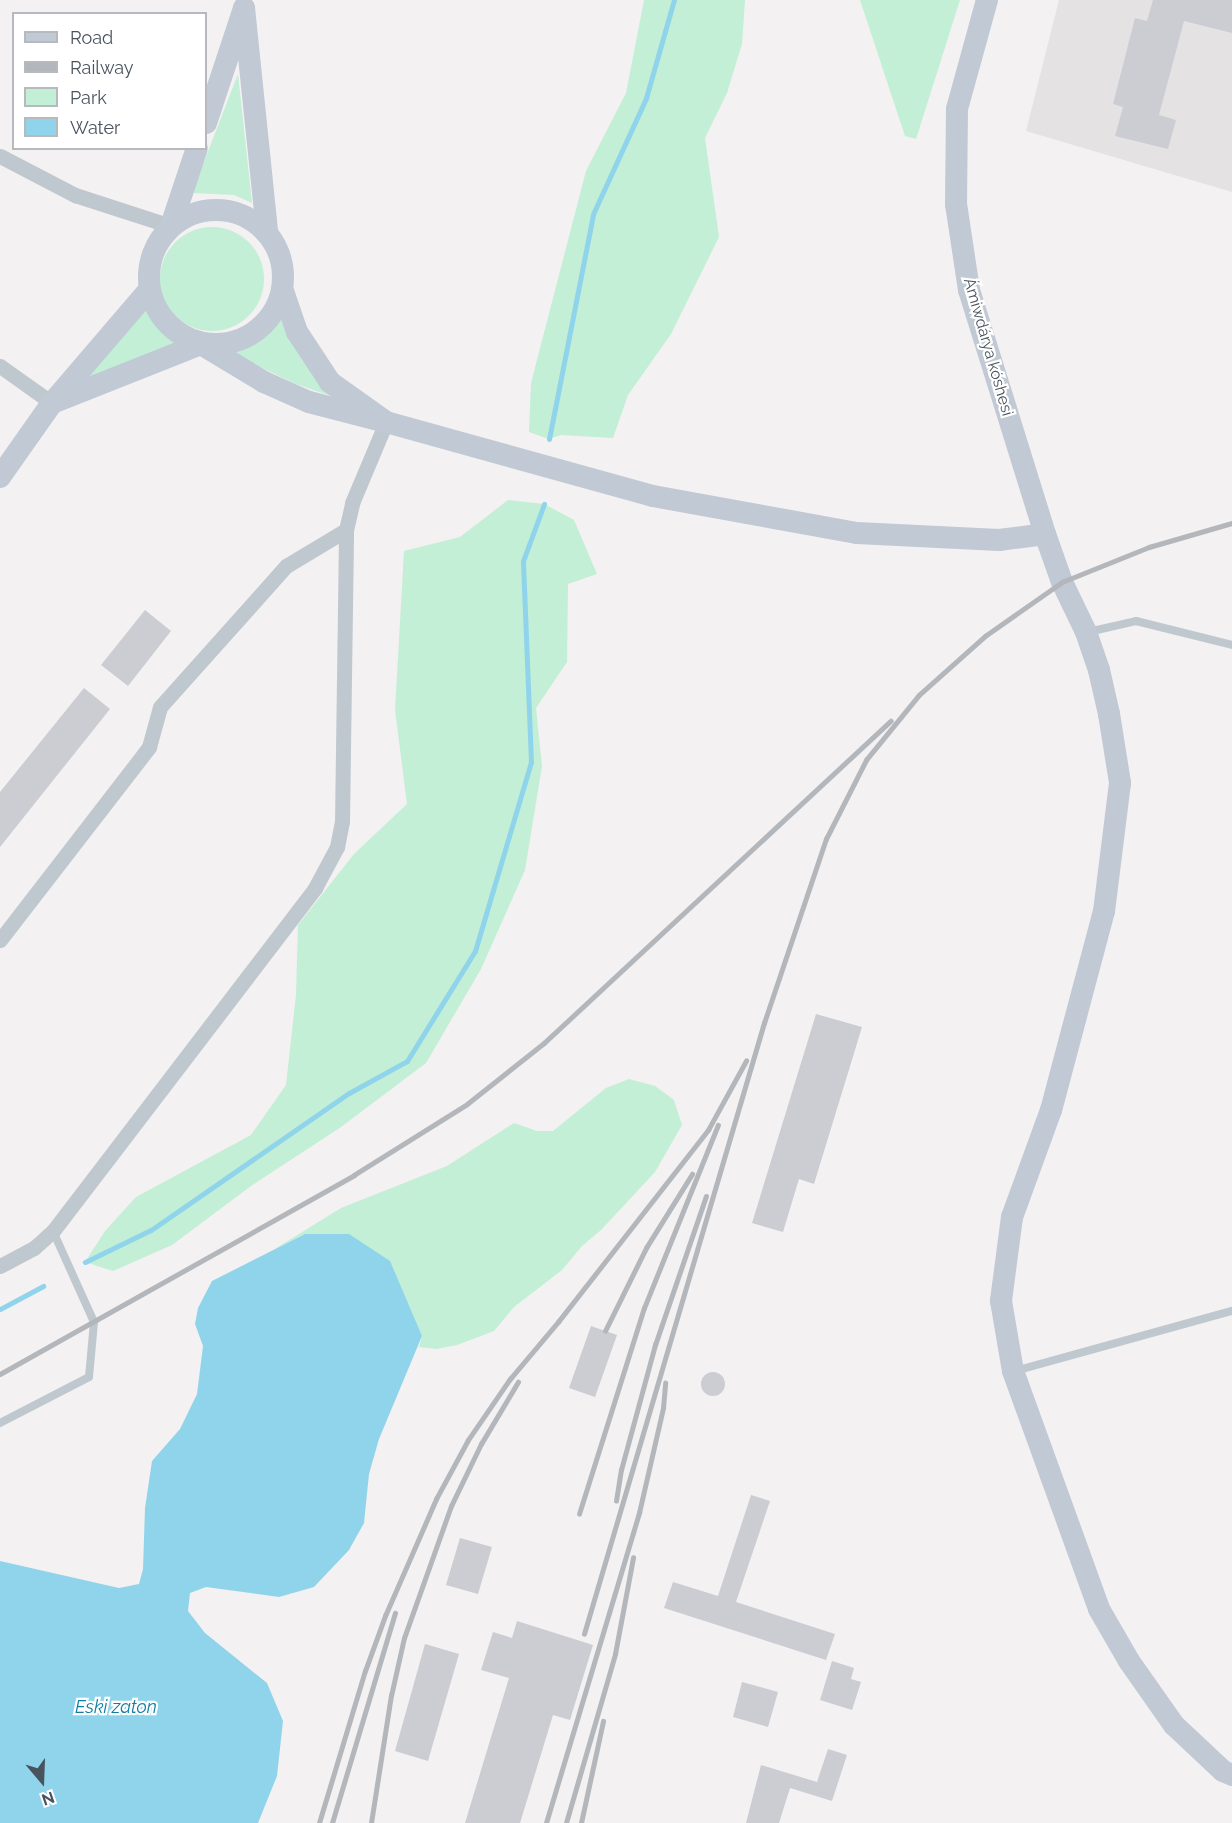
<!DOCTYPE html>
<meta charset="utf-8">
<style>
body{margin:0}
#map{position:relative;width:1232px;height:1823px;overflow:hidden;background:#f3f1f1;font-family:Raleway,sans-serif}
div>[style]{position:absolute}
.education>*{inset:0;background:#e4e2e3}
.green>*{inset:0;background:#c2efd5}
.round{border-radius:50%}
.water>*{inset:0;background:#90d4eb}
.stream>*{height:5px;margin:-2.5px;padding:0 2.5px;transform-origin:2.5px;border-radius:2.5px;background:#90d4eb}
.building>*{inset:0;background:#cbcdd3}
.lane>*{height:8px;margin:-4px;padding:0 4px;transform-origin:4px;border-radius:4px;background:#bfc8cf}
.street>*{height:15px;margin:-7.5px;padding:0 7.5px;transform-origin:7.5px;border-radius:7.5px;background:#bfc8cf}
.secondary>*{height:22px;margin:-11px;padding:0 11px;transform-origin:11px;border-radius:11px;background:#c0c9d4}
.secondary>.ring{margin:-11px;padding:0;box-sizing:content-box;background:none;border:22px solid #c0c9d4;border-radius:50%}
.rail>*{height:4.5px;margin:-2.25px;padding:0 2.25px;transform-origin:2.25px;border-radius:2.25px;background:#b3b6bb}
span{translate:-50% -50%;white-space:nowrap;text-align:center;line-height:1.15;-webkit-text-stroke:4.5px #fff;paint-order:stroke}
.street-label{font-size:16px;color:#49535e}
.water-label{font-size:18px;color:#0f7ea3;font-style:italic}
.legend{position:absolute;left:12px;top:12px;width:195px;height:138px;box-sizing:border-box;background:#fff;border:2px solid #b6babf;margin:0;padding:8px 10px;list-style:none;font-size:18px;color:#49535e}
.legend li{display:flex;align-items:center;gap:12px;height:30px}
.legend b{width:30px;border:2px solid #b6babf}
.north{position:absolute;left:12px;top:1751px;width:60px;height:60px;-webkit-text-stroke:4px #fff;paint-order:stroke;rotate:161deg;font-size:16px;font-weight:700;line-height:24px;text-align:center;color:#49535e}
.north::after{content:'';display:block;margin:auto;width:21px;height:27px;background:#49535e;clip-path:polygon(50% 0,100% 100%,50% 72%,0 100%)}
</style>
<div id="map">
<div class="education">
<div style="clip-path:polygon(1059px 0,1232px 0,1232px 192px,1026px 131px)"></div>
</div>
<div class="green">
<div style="clip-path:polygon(644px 0,745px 0,742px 44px,727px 93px,705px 138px,719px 237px,671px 334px,628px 395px,613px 438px,561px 435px,549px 439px,529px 432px,531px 383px,586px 171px,626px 93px)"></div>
<div style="clip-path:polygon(860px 0,960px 0,916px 139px,905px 136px)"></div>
<div style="clip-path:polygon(238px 74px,252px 203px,234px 195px,192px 193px)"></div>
<div class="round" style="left:160px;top:227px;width:104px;height:104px"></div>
<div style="clip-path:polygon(145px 304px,167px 336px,180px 345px,80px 382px)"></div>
<div style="clip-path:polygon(282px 317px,302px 360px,331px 396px,296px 384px,233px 354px,257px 343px)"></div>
<div style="clip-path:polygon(508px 500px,544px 504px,574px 520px,597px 574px,568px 584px,567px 662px,536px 708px,542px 766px,525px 870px,481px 969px,426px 1063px,341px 1127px,251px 1186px,172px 1245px,113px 1271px,85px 1262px,105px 1231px,136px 1197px,251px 1135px,286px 1085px,296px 995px,298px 925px,354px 854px,407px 804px,395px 710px,404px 551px,460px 537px)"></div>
<div style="clip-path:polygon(629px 1079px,655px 1086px,674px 1100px,682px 1125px,655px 1172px,601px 1230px,582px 1246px,562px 1270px,514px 1307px,494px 1331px,457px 1345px,436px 1349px,419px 1347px,422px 1336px,305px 1234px,273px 1250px,341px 1208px,447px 1166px,514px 1123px,537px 1131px,553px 1131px,606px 1088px)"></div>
</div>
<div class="water">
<div style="clip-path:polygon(305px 1234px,349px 1234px,390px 1261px,422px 1336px,379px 1439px,369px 1474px,364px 1523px,349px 1550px,314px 1587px,279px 1597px,206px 1587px,190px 1593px,188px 1611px,205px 1633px,267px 1683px,283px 1721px,277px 1776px,258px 1823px,0 1823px,0 1561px,119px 1588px,139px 1584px,143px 1569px,145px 1508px,152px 1461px,180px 1429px,197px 1394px,203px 1346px,195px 1324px,198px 1308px,212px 1281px)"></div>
</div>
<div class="stream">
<div style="left:549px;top:439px;width:229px;rotate:-78.9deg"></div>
<div style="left:593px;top:214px;width:128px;rotate:-65.4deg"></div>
<div style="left:646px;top:98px;width:102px;rotate:-74.1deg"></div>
<div style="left:85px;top:1262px;width:73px;rotate:-25.9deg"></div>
<div style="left:151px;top:1230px;width:241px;rotate:-34.7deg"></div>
<div style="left:349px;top:1093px;width:66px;rotate:-28.9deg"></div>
<div style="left:407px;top:1061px;width:129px;rotate:-58.3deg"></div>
<div style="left:475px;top:951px;width:197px;rotate:-73.5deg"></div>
<div style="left:531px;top:762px;width:201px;rotate:-92.3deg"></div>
<div style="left:523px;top:561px;width:61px;rotate:-69.8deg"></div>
<div style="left:0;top:1309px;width:49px;rotate:-28.1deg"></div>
</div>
<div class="building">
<div style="clip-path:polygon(1153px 0,1232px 0,1232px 33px,1184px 21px,1159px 115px,1176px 120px,1168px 149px,1115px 136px,1123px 107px,1113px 104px,1135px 18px,1147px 21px)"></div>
<div style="clip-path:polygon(145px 610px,171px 631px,128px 686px,101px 665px)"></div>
<div style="clip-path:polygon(84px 688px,110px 709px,0 847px,0 792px)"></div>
<div style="clip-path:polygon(816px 1014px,862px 1027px,814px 1184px,799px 1179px,783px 1232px,752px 1223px)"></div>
<div style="clip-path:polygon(591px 1326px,617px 1335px,595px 1397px,569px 1388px)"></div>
<div class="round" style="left:701px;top:1372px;width:24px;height:24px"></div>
<div style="clip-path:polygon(751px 1495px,770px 1501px,736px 1602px,835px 1634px,826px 1660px,664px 1608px,673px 1582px,718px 1596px)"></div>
<div style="clip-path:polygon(460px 1538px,492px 1547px,478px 1594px,446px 1585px)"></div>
<div style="clip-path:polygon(517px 1621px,593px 1645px,570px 1720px,553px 1715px,520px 1823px,465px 1823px,509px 1678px,481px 1670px,493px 1632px,512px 1638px)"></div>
<div style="clip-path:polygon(425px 1644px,459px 1654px,428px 1761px,395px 1751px)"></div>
<div style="clip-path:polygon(832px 1661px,854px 1668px,851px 1679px,861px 1682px,852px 1710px,820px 1700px)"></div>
<div style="clip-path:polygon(742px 1682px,778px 1692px,768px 1727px,733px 1717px)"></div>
<div style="clip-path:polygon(828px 1749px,847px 1755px,832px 1801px,790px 1788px,779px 1823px,746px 1823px,761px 1765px,817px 1782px)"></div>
</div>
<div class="lane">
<div style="left:1088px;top:632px;width:49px;rotate:-12.9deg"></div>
<div style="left:1136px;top:621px;width:99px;rotate:14deg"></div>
<div style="left:1015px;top:1371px;width:225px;rotate:-15.5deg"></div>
<div style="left:0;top:1423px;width:100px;rotate:-27.3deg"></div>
<div style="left:89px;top:1377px;width:55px;rotate:-84.8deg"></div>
<div style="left:94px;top:1322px;width:100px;rotate:-114.3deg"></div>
</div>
<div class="street">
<div style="left:0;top:156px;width:85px;rotate:27.5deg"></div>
<div style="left:75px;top:195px;width:101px;rotate:17.9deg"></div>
<div style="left:0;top:366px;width:64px;rotate:35.4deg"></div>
<div style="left:0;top:940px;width:244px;rotate:-52.3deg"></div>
<div style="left:149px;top:747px;width:41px;rotate:-74.6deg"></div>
<div style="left:160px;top:707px;width:189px;rotate:-48.2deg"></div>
<div style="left:286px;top:566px;width:70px;rotate:-31deg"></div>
<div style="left:0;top:1266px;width:38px;rotate:-28deg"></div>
<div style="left:34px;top:1248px;width:25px;rotate:-42deg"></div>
<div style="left:53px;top:1231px;width:432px;rotate:-52.6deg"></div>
<div style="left:315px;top:888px;width:47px;rotate:-61.8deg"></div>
<div style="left:337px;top:847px;width:25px;rotate:-79deg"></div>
<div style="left:342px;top:822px;width:292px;rotate:-89.2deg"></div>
<div style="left:346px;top:530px;width:28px;rotate:-77deg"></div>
<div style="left:352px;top:503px;width:88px;rotate:-67.2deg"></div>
</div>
<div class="secondary">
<div style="left:987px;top:0;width:113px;rotate:105.4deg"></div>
<div style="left:957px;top:109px;width:95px;rotate:90.6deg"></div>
<div style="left:956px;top:204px;width:87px;rotate:81.4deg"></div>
<div style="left:969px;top:290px;width:256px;rotate:72.7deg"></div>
<div style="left:1045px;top:534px;width:51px;rotate:70.5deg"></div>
<div style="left:1062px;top:582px;width:55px;rotate:64.4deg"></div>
<div style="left:1086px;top:632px;width:40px;rotate:71.1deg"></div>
<div style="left:1099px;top:670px;width:45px;rotate:77.2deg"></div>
<div style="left:1109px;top:714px;width:70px;rotate:80.9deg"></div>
<div style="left:1120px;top:783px;width:129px;rotate:97.1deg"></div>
<div style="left:1104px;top:911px;width:206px;rotate:104.9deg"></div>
<div style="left:1051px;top:1110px;width:114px;rotate:110deg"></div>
<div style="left:1012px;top:1217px;width:85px;rotate:97.5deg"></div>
<div style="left:1001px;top:1301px;width:71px;rotate:80.3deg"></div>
<div style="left:1013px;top:1371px;width:253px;rotate:70.1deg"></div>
<div style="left:1099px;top:1609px;width:60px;rotate:60deg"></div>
<div style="left:1129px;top:1661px;width:78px;rotate:54.9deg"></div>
<div style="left:1174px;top:1725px;width:67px;rotate:43.2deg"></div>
<div style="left:1223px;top:1771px;width:10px;rotate:24deg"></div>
<div style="left:206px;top:123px;width:121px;rotate:-71.7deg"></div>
<div style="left:244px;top:8px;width:225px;rotate:84.1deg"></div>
<div class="ring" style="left:149px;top:210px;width:112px;height:112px"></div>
<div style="left:171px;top:226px;width:82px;rotate:-71.6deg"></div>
<div style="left:149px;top:290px;width:149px;rotate:130.6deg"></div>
<div style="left:52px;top:403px;width:160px;rotate:-21.6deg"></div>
<div style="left:201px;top:344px;width:74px;rotate:31.1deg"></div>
<div style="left:264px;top:382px;width:49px;rotate:24deg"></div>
<div style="left:309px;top:402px;width:80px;rotate:14.6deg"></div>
<div style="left:386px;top:422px;width:69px;rotate:-144.5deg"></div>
<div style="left:330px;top:382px;width:60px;rotate:-123.4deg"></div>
<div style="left:297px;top:332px;width:46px;rotate:-108.8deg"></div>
<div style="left:386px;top:422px;width:277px;rotate:15.5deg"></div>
<div style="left:653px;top:496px;width:207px;rotate:10.3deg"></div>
<div style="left:857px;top:533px;width:142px;rotate:2.8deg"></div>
<div style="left:999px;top:540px;width:46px;rotate:-7.4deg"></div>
<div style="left:0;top:477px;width:90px;rotate:-54.9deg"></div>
</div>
<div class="rail">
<div style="left:605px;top:1331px;width:93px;rotate:-63.7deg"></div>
<div style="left:646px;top:1248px;width:87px;rotate:-58.1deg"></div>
<div style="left:0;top:1374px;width:406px;rotate:-29.3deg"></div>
<div style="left:354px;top:1175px;width:133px;rotate:-32.1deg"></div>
<div style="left:467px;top:1104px;width:98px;rotate:-38.4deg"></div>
<div style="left:544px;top:1043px;width:473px;rotate:-42.9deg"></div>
<div style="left:616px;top:1501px;width:31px;rotate:-81deg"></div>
<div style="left:621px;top:1470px;width:130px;rotate:-74.8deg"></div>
<div style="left:655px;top:1345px;width:157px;rotate:-71.1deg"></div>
<div style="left:579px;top:1514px;width:216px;rotate:-72.5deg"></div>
<div style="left:644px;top:1308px;width:197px;rotate:-68deg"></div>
<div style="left:584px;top:1634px;width:637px;rotate:-73.59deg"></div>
<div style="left:764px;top:1023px;width:194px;rotate:-71.4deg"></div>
<div style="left:826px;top:839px;width:89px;rotate:-63.1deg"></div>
<div style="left:866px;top:760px;width:84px;rotate:-50.8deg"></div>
<div style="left:919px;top:695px;width:89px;rotate:-41.8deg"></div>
<div style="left:985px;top:636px;width:94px;rotate:-35deg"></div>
<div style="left:1062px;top:582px;width:94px;rotate:-21.9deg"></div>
<div style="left:1149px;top:547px;width:86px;rotate:-16.1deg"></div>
<div style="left:319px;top:1823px;width:159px;rotate:-73.2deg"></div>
<div style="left:365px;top:1671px;width:59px;rotate:-70deg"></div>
<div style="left:385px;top:1616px;width:128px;rotate:-66.4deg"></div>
<div style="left:436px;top:1499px;width:67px;rotate:-61.5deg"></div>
<div style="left:468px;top:1440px;width:74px;rotate:-55.5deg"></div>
<div style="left:510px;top:1379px;width:75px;rotate:-49.9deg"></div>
<div style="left:558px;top:1322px;width:244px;rotate:-52deg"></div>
<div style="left:708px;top:1130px;width:79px;rotate:-61.2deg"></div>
<div style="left:332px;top:1823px;width:219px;rotate:-73.3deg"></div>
<div style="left:371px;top:1823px;width:129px;rotate:-81.1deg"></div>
<div style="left:391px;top:1696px;width:59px;rotate:-77.4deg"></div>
<div style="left:404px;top:1638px;width:140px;rotate:-70.4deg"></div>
<div style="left:451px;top:1506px;width:69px;rotate:-64.2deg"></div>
<div style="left:481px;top:1444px;width:72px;rotate:-59.2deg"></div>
<div style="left:546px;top:1823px;width:324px;rotate:-73.3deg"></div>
<div style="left:639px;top:1513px;width:108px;rotate:-77.1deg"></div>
<div style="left:663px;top:1408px;width:25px;rotate:-85deg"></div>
<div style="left:566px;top:1823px;width:176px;rotate:-73.8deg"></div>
<div style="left:615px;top:1654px;width:98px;rotate:-79.4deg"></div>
<div style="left:581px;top:1823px;width:104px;rotate:-77.8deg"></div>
</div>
<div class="street-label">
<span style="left:988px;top:347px;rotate:74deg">Ámiwdárya kóshesi</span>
</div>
<div class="water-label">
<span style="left:116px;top:1707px">Eski zaton</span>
</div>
<ul class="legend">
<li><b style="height:8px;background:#c0c9d4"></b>Road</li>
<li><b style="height:8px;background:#b3b6bb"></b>Railway</li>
<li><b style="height:16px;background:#c2efd5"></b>Park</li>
<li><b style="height:16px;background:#90d4eb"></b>Water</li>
</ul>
<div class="north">N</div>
</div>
